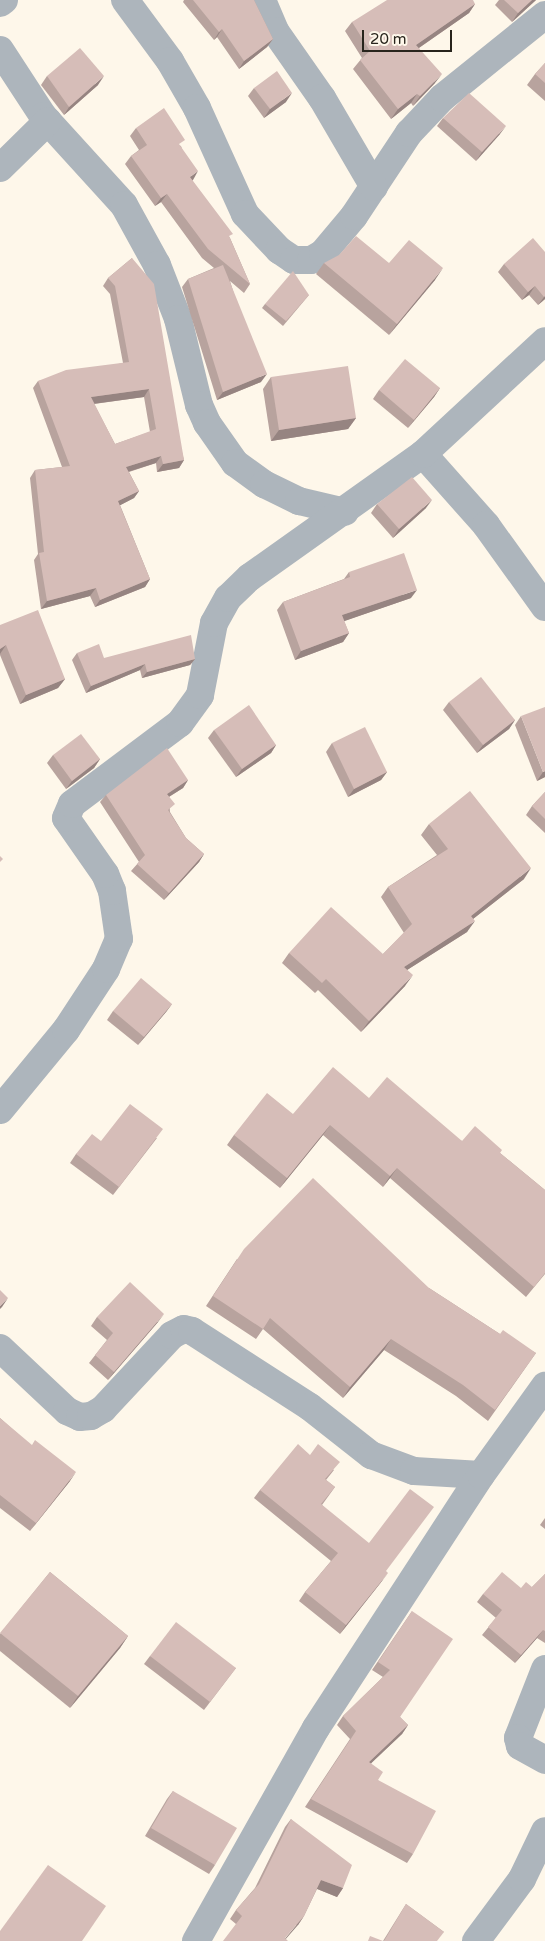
<!DOCTYPE html>
<style>
body{margin:0}
#map{position:relative;width:545px;height:1941px;overflow:hidden;background:#fef7ea;font-family:"Varela Round",sans-serif}
div>[style]{position:absolute}
.minor>*{height:28px;margin:-14px;padding:0 14px;transform-origin:14px;border-radius:14px;background:#adb5bc}
.wall>*{inset:0;background:#b8a39e}
.shaded-wall>*{inset:0;background:#968481}
.building>*{inset:0;background:#d6bdb8}
span{translate:-50% -50%;white-space:nowrap;text-align:center;line-height:1.15;-webkit-text-stroke:5px #fef7ea;paint-order:stroke}
.scale{position:absolute;left:362px;top:30px;width:90px;height:22px;box-sizing:border-box;border:2px solid #28241c;border-top:0;padding-left:6px;font-size:15px;line-height:18px;white-space:nowrap;color:#28241c;-webkit-text-stroke:4px #fef7ea;paint-order:stroke}
</style>
<div id="map">
<div class="minor">
<div style="left:125px;top:0;width:76px;rotate:53.6deg"></div>
<div style="left:170px;top:61px;width:54px;rotate:60.1deg"></div>
<div style="left:197px;top:108px;width:116px;rotate:65.6deg"></div>
<div style="left:245px;top:214px;width:50px;rotate:46.6deg"></div>
<div style="left:279px;top:250px;width:18px;rotate:34deg"></div>
<div style="left:294px;top:260px;width:17px"></div>
<div style="left:311px;top:260px;width:14px;rotate:-30deg"></div>
<div style="left:323px;top:253px;width:48px;rotate:-50deg"></div>
<div style="left:354px;top:216px;width:100px;rotate:-56.5deg"></div>
<div style="left:409px;top:133px;width:48px;rotate:-46.7deg"></div>
<div style="left:442px;top:98px;width:132px;rotate:-38.9deg"></div>
<div style="left:262px;top:0;width:34px;rotate:67deg"></div>
<div style="left:275px;top:31px;width:82px;rotate:55deg"></div>
<div style="left:322px;top:98px;width:103px;rotate:59.7deg"></div>
<div style="left:0;top:3px;width:5px;rotate:-37deg"></div>
<div style="left:0;top:50px;width:79px;rotate:56.9deg"></div>
<div style="left:43px;top:116px;width:120px;rotate:47.7deg"></div>
<div style="left:124px;top:205px;width:68px;rotate:61.2deg"></div>
<div style="left:157px;top:265px;width:58px;rotate:68.7deg"></div>
<div style="left:178px;top:319px;width:89px;rotate:76.3deg"></div>
<div style="left:199px;top:405px;width:20px;rotate:66deg"></div>
<div style="left:207px;top:423px;width:49px;rotate:55deg"></div>
<div style="left:235px;top:463px;width:36px;rotate:36deg"></div>
<div style="left:264px;top:484px;width:39px;rotate:26deg"></div>
<div style="left:299px;top:501px;width:47px;rotate:13.4deg"></div>
<div style="left:0;top:168px;width:67px;rotate:-44.4deg"></div>
<div style="left:423px;top:454px;width:95px;rotate:48.4deg"></div>
<div style="left:486px;top:525px;width:101px;rotate:54.3deg"></div>
<div style="left:0;top:1110px;width:104px;rotate:-50.5deg"></div>
<div style="left:66px;top:1030px;width:73px;rotate:-56.7deg"></div>
<div style="left:106px;top:969px;width:33px;rotate:-67deg"></div>
<div style="left:119px;top:939px;width:49px;rotate:-98.3deg"></div>
<div style="left:112px;top:891px;width:18px;rotate:-112deg"></div>
<div style="left:105px;top:874px;width:68px;rotate:-124.9deg"></div>
<div style="left:66px;top:818px;width:15px;rotate:-67deg"></div>
<div style="left:72px;top:804px;width:135px;rotate:-36.9deg"></div>
<div style="left:180px;top:723px;width:34px;rotate:-54deg"></div>
<div style="left:200px;top:695px;width:73px;rotate:-79deg"></div>
<div style="left:214px;top:623px;width:29px;rotate:-61deg"></div>
<div style="left:228px;top:598px;width:30px;rotate:-44deg"></div>
<div style="left:250px;top:577px;width:212px;rotate:-35.4deg"></div>
<div style="left:423px;top:454px;width:166px;rotate:-42.8deg"></div>
<div style="left:0;top:1348px;width:92px;rotate:43.2deg"></div>
<div style="left:67px;top:1411px;width:14px;rotate:25deg"></div>
<div style="left:80px;top:1417px;width:11px;rotate:-5deg"></div>
<div style="left:91px;top:1416px;width:14px;rotate:-30deg"></div>
<div style="left:103px;top:1409px;width:101px;rotate:-47deg"></div>
<div style="left:172px;top:1335px;width:13px;rotate:-27deg"></div>
<div style="left:184px;top:1329px;width:8px;rotate:14deg"></div>
<div style="left:192px;top:1331px;width:140px;rotate:32.8deg"></div>
<div style="left:310px;top:1407px;width:78px;rotate:38.2deg"></div>
<div style="left:371px;top:1455px;width:46px;rotate:20.4deg"></div>
<div style="left:414px;top:1471px;width:67px;rotate:3.4deg"></div>
<div style="left:545px;top:1669px;width:74px;rotate:111.4deg"></div>
<div style="left:518px;top:1738px;width:8px;rotate:76deg"></div>
<div style="left:520px;top:1746px;width:29px;rotate:29deg"></div>
<div style="left:196px;top:1941px;width:244px;rotate:-60.6deg"></div>
<div style="left:316px;top:1728px;width:302px;rotate:-56.9deg"></div>
<div style="left:481px;top:1475px;width:110px;rotate:-54.3deg"></div>
<div style="left:476px;top:1941px;width:77px;rotate:-53.4deg"></div>
<div style="left:522px;top:1879px;width:53px;rotate:-64.4deg"></div>
</div>
<div class="wall">
<div style="clip-path:polygon(184px 0,254px 0,273px 39px,267px 47px,239px 69px,217px 37px,214px 40px,183px 2px)"></div>
<div style="clip-path:polygon(499px 0,536px 0,512px 22px,495px 5px)"></div>
<div style="clip-path:polygon(475px 4px,469px 13px,419px 48px,435px 83px,413px 106px,411px 103px,391px 119px,353px 69px,362px 58px,345px 31px,352px 22px)"></div>
<div style="clip-path:polygon(545px 63px,545px 101px,527px 85px,535px 74px)"></div>
<div style="clip-path:polygon(47px 76px,98px 85px,64px 115px,41px 85px)"></div>
<div style="clip-path:polygon(254px 88px,286px 102px,264px 118px,248px 96px)"></div>
<div style="clip-path:polygon(443px 118px,500px 134px,476px 161px,437px 126px)"></div>
<div style="clip-path:polygon(136px 128px,181px 146px,192px 180px,230px 238px,250px 284px,244px 293px,230px 281px,261px 382px,217px 400px,182px 287px,188px 279px,214px 268px,202px 258px,161px 202px,155px 206px,125px 164px,131px 156px,139px 150px,130px 136px)"></div>
<div style="clip-path:polygon(545px 252px,545px 299px,538px 305px,529px 295px,522px 300px,498px 272px,504px 264px)"></div>
<div style="clip-path:polygon(evenodd,132px 258px,184px 460px,179px 468px,157px 472px,156px 463px,129px 472px,139px 491px,134px 498px,120px 505px,150px 579px,145px 587px,95px 607px,90px 596px,41px 609px,34px 560px,38px 554px,30px 478px,35px 470px,62px 467px,33px 388px,38px 381px,123px 363px,110px 294px,103px 286px,108px 278px,132px 258px,144px 397px,150px 432px,115px 444px,94px 404px,144px 397px)"></div>
<div style="clip-path:polygon(324px 263px,389px 263px,435px 280px,389px 335px,316px 274px)"></div>
<div style="clip-path:polygon(309px 295px,283px 326px,262px 308px,265px 304px)"></div>
<div style="clip-path:polygon(271px 377px,356px 418px,348px 429px,271px 441px,263px 389px)"></div>
<div style="clip-path:polygon(440px 388px,434px 397px,408px 428px,373px 399px,379px 390px)"></div>
<div style="clip-path:polygon(377px 504px,426px 508px,393px 538px,371px 513px)"></div>
<div style="clip-path:polygon(349px 572px,411px 598px,344px 621px,349px 633px,343px 642px,295px 660px,277px 610px,283px 602px,344px 579px)"></div>
<div style="clip-path:polygon(0 625px,65px 679px,58px 688px,20px 704px,0 655px)"></div>
<div style="clip-path:polygon(77px 653px,104px 658px,195px 659px,190px 665px,142px 678px,140px 670px,86px 693px,72px 660px)"></div>
<div style="clip-path:polygon(449px 702px,515px 720px,509px 729px,477px 753px,443px 710px)"></div>
<div style="clip-path:polygon(521px 716px,545px 777px,537px 781px,515px 725px)"></div>
<div style="clip-path:polygon(214px 730px,276px 745px,271px 753px,236px 777px,208px 738px)"></div>
<div style="clip-path:polygon(332px 743px,387px 772px,381px 780px,348px 797px,326px 752px)"></div>
<div style="clip-path:polygon(53px 755px,100px 759px,94px 768px,66px 789px,47px 763px)"></div>
<div style="clip-path:polygon(188px 780px,183px 788px,169px 797px,170px 812px,186px 838px,204px 854px,199px 862px,164px 900px,131px 871px,139px 862px,100px 802px,106px 795px)"></div>
<div style="clip-path:polygon(545px 792px,545px 833px,526px 815px,532px 806px)"></div>
<div style="clip-path:polygon(429px 824px,524px 879px,473px 919px,467px 932px,407px 970px,405px 986px,361px 1032px,318px 990px,315px 993px,282px 963px,289px 953px,383px 954px,404px 933px,381px 897px,388px 887px,437px 855px,421px 835px)"></div>
<div style="clip-path:polygon(172px 1004px,166px 1012px,138px 1045px,107px 1020px,113px 1011px)"></div>
<div style="clip-path:polygon(369px 1098px,462px 1141px,500px 1153px,545px 1190px,545px 1274px,526px 1297px,390px 1178px,383px 1187px,323px 1135px,280px 1188px,227px 1145px,234px 1135px,293px 1114px)"></div>
<div style="clip-path:polygon(157px 1138px,113px 1195px,70px 1163px,76px 1154px,101px 1141px)"></div>
<div style="clip-path:polygon(237px 1259px,429px 1288px,500px 1334px,536px 1353px,488px 1421px,456px 1396px,384px 1350px,343px 1398px,263px 1329px,256px 1339px,206px 1306px)"></div>
<div style="clip-path:polygon(97px 1317px,158px 1322px,108px 1380px,89px 1363px,107px 1340px,91px 1326px)"></div>
<div style="clip-path:polygon(0 1418px,70px 1481px,30px 1531px,0 1508px)"></div>
<div style="clip-path:polygon(310px 1455px,334px 1470px,326px 1480px,335px 1487px,322px 1505px,386px 1571px,382px 1581px,340px 1634px,299px 1601px,305px 1592px,331px 1561px,254px 1498px,260px 1490px)"></div>
<div style="clip-path:polygon(545px 1518px,545px 1529px,540px 1525px)"></div>
<div style="clip-path:polygon(50px 1572px,128px 1636px,120px 1648px,70px 1708px,0 1651px,0 1634px)"></div>
<div style="clip-path:polygon(545px 1574px,545px 1643px,537px 1638px,515px 1663px,482px 1635px,496px 1618px,477px 1602px,483px 1594px,532px 1587px)"></div>
<div style="clip-path:polygon(412px 1611px,400px 1717px,408px 1725px,402px 1734px,371px 1763px,378px 1780px,413px 1854px,407px 1863px,305px 1807px,350px 1739px,337px 1725px,343px 1716px,383px 1677px,372px 1670px)"></div>
<div style="clip-path:polygon(150px 1656px,236px 1668px,204px 1710px,144px 1664px)"></div>
<div style="clip-path:polygon(173px 1791px,215px 1865px,209px 1874px,145px 1836px,167px 1799px)"></div>
<div style="clip-path:polygon(291px 1819px,343px 1888px,337px 1897px,317px 1889px,304px 1916px,298px 1925px,236px 1924px,230px 1919px,236px 1910px,255px 1888px,285px 1827px)"></div>
<div style="clip-path:polygon(406px 1904px,444px 1932px,383px 1941px)"></div>
</div>
<div class="shaded-wall">
<div style="clip-path:polygon(532px 0,536px 0,512px 22px,518px 13px)"></div>
<div style="clip-path:polygon(475px 4px,469px 13px,410px 54px,416px 45px)"></div>
<div style="clip-path:polygon(222px 29px,217px 37px,214px 40px,219px 32px)"></div>
<div style="clip-path:polygon(273px 39px,267px 47px,239px 69px,244px 61px)"></div>
<div style="clip-path:polygon(442px 74px,435px 83px,413px 106px,420px 96px)"></div>
<div style="clip-path:polygon(104px 76px,98px 85px,64px 115px,69px 107px)"></div>
<div style="clip-path:polygon(292px 93px,286px 102px,264px 118px,270px 109px)"></div>
<div style="clip-path:polygon(417px 94px,411px 103px,391px 119px,398px 109px)"></div>
<div style="clip-path:polygon(506px 126px,500px 134px,476px 161px,482px 152px)"></div>
<div style="clip-path:polygon(198px 171px,193px 180px,184px 186px,190px 177px)"></div>
<div style="clip-path:polygon(167px 194px,161px 202px,155px 206px,161px 198px)"></div>
<div style="clip-path:polygon(443px 268px,435px 280px,389px 335px,397px 324px)"></div>
<div style="clip-path:polygon(535px 286px,529px 295px,522px 300px,528px 292px)"></div>
<div style="clip-path:polygon(545px 296px,545px 299px,538px 305px,544px 297px)"></div>
<div style="clip-path:polygon(267px 374px,261px 382px,217px 400px,223px 392px)"></div>
<div style="clip-path:polygon(440px 388px,434px 397px,408px 428px,414px 420px)"></div>
<div style="clip-path:polygon(149px 389px,144px 397px,85px 405px,91px 397px)"></div>
<div style="clip-path:polygon(356px 418px,348px 429px,271px 441px,279px 430px)"></div>
<div style="clip-path:polygon(161px 456px,156px 463px,121px 474px,126px 467px)"></div>
<div style="clip-path:polygon(184px 460px,179px 468px,157px 472px,163px 464px)"></div>
<div style="clip-path:polygon(139px 491px,134px 498px,113px 509px,118px 501px)"></div>
<div style="clip-path:polygon(432px 500px,426px 508px,393px 538px,399px 529px)"></div>
<div style="clip-path:polygon(150px 579px,145px 587px,95px 607px,100px 600px)"></div>
<div style="clip-path:polygon(96px 588px,90px 596px,41px 609px,47px 601px)"></div>
<div style="clip-path:polygon(417px 590px,411px 598px,336px 624px,342px 615px)"></div>
<div style="clip-path:polygon(349px 633px,343px 642px,295px 660px,301px 651px)"></div>
<div style="clip-path:polygon(6px 645px,0 654px,0 649px)"></div>
<div style="clip-path:polygon(195px 659px,190px 665px,142px 678px,147px 672px)"></div>
<div style="clip-path:polygon(145px 664px,140px 670px,86px 693px,91px 686px)"></div>
<div style="clip-path:polygon(65px 679px,58px 688px,20px 704px,26px 695px)"></div>
<div style="clip-path:polygon(515px 720px,509px 729px,477px 753px,483px 745px)"></div>
<div style="clip-path:polygon(276px 745px,271px 753px,236px 777px,242px 769px)"></div>
<div style="clip-path:polygon(100px 759px,94px 768px,66px 789px,72px 781px)"></div>
<div style="clip-path:polygon(545px 771px,545px 777px,537px 781px,543px 772px)"></div>
<div style="clip-path:polygon(387px 772px,381px 780px,348px 797px,354px 789px)"></div>
<div style="clip-path:polygon(188px 780px,183px 788px,162px 801px,167px 794px)"></div>
<div style="clip-path:polygon(204px 854px,199px 862px,164px 900px,169px 893px)"></div>
<div style="clip-path:polygon(531px 868px,524px 879px,464px 926px,471px 916px)"></div>
<div style="clip-path:polygon(475px 921px,467px 932px,396px 977px,404px 967px)"></div>
<div style="clip-path:polygon(413px 975px,405px 986px,361px 1032px,369px 1021px)"></div>
<div style="clip-path:polygon(172px 1004px,166px 1012px,138px 1045px,144px 1037px)"></div>
<div style="clip-path:polygon(330px 1125px,323px 1135px,280px 1188px,287px 1178px)"></div>
<div style="clip-path:polygon(397px 1168px,390px 1178px,383px 1187px,390px 1176px)"></div>
<div style="clip-path:polygon(8px 1298px,2px 1307px,0 1309px,0 1306px)"></div>
<div style="clip-path:polygon(164px 1314px,158px 1322px,108px 1380px,114px 1372px)"></div>
<div style="clip-path:polygon(391px 1339px,384px 1350px,343px 1398px,350px 1387px)"></div>
<div style="clip-path:polygon(76px 1472px,70px 1481px,30px 1531px,36px 1523px)"></div>
<div style="clip-path:polygon(388px 1573px,382px 1581px,340px 1634px,346px 1625px)"></div>
<div style="clip-path:polygon(543px 1630px,537px 1638px,515px 1663px,521px 1655px)"></div>
<div style="clip-path:polygon(128px 1636px,120px 1648px,70px 1708px,78px 1696px)"></div>
<div style="clip-path:polygon(408px 1725px,402px 1734px,363px 1771px,369px 1762px)"></div>
<div style="clip-path:polygon(321px 1880px,343px 1888px,337px 1897px,315px 1888px)"></div>
<div style="clip-path:polygon(304px 1916px,298px 1925px,284px 1941px,283px 1941px)"></div>
</div>
<div class="building">
<div style="clip-path:polygon(193px 0,254px 0,273px 39px,244px 61px,222px 29px,219px 32px)"></div>
<div style="clip-path:polygon(387px 0,473px 0,475px 4px,416px 45px,442px 74px,420px 96px,417px 94px,398px 109px,360px 60px,370px 51px,352px 22px)"></div>
<div style="clip-path:polygon(504px 0,532px 0,518px 13px)"></div>
<div style="clip-path:polygon(80px 48px,104px 76px,69px 107px,47px 76px)"></div>
<div style="clip-path:polygon(545px 63px,545px 83px,535px 74px)"></div>
<div style="clip-path:polygon(277px 71px,292px 93px,270px 109px,254px 88px)"></div>
<div style="clip-path:polygon(469px 93px,506px 126px,482px 152px,443px 118px)"></div>
<div style="clip-path:polygon(164px 108px,185px 140px,179px 144px,198px 171px,190px 177px,233px 234px,229px 236px,250px 284px,208px 249px,167px 194px,161px 198px,131px 156px,147px 145px,136px 128px)"></div>
<div style="clip-path:polygon(356px 236px,389px 263px,409px 240px,443px 268px,397px 324px,324px 263px,339px 255px)"></div>
<div style="clip-path:polygon(533px 238px,545px 252px,545px 296px,544px 297px,535px 286px,528px 292px,504px 264px)"></div>
<div style="clip-path:polygon(evenodd,132px 258px,154px 284px,184px 460px,163px 464px,161px 456px,126px 467px,139px 491px,118px 501px,150px 579px,100px 600px,96px 588px,47px 601px,39px 553px,44px 552px,35px 470px,70px 466px,38px 381px,66px 370px,129px 362px,115px 286px,108px 278px,132px 258px,149px 389px,156px 429px,115px 444px,91px 397px,149px 389px)"></div>
<div style="clip-path:polygon(223px 265px,267px 374px,223px 392px,188px 279px)"></div>
<div style="clip-path:polygon(293px 271px,309px 295px,286px 321px,265px 304px)"></div>
<div style="clip-path:polygon(405px 359px,440px 388px,414px 420px,379px 390px)"></div>
<div style="clip-path:polygon(348px 366px,356px 418px,279px 430px,271px 377px)"></div>
<div style="clip-path:polygon(412px 477px,432px 500px,399px 529px,377px 504px)"></div>
<div style="clip-path:polygon(404px 553px,417px 590px,342px 615px,349px 633px,301px 651px,283px 602px,350px 577px,349px 572px)"></div>
<div style="clip-path:polygon(38px 610px,65px 679px,26px 695px,6px 645px,0 649px,0 625px)"></div>
<div style="clip-path:polygon(191px 635px,195px 659px,147px 672px,145px 664px,91px 686px,77px 653px,99px 644px,104px 658px)"></div>
<div style="clip-path:polygon(481px 677px,515px 720px,483px 745px,449px 702px)"></div>
<div style="clip-path:polygon(249px 705px,276px 745px,242px 769px,214px 730px)"></div>
<div style="clip-path:polygon(545px 707px,545px 771px,543px 772px,521px 716px)"></div>
<div style="clip-path:polygon(365px 727px,387px 772px,354px 789px,332px 743px)"></div>
<div style="clip-path:polygon(81px 734px,100px 759px,72px 781px,53px 755px)"></div>
<div style="clip-path:polygon(167px 748px,188px 780px,167px 794px,175px 804px,168px 810px,186px 838px,204px 854px,169px 893px,137px 864px,145px 855px,106px 795px)"></div>
<div style="clip-path:polygon(470px 791px,531px 868px,471px 916px,475px 921px,404px 967px,413px 975px,369px 1021px,326px 979px,322px 983px,289px 953px,331px 907px,383px 954px,412px 924px,388px 887px,448px 849px,429px 824px)"></div>
<div style="clip-path:polygon(545px 792px,545px 819px,532px 806px)"></div>
<div style="clip-path:polygon(0 856px,3px 859px,0 862px)"></div>
<div style="clip-path:polygon(141px 978px,172px 1004px,144px 1037px,113px 1011px)"></div>
<div style="clip-path:polygon(333px 1067px,369px 1098px,387px 1077px,462px 1141px,475px 1126px,502px 1150px,500px 1153px,545px 1190px,545px 1273px,534px 1287px,397px 1168px,390px 1176px,330px 1125px,287px 1178px,234px 1135px,267px 1093px,293px 1114px)"></div>
<div style="clip-path:polygon(130px 1104px,163px 1129px,119px 1187px,76px 1154px,92px 1134px,101px 1141px)"></div>
<div style="clip-path:polygon(313px 1178px,429px 1288px,500px 1334px,503px 1330px,536px 1353px,495px 1410px,463px 1385px,391px 1339px,350px 1387px,270px 1318px,263px 1329px,213px 1296px,244px 1249px)"></div>
<div style="clip-path:polygon(130px 1282px,164px 1314px,114px 1372px,95px 1355px,113px 1333px,97px 1317px)"></div>
<div style="clip-path:polygon(0 1290px,8px 1298px,0 1306px)"></div>
<div style="clip-path:polygon(0 1418px,32px 1445px,35px 1440px,76px 1472px,36px 1523px,0 1495px)"></div>
<div style="clip-path:polygon(298px 1444px,310px 1455px,318px 1444px,340px 1462px,325px 1479px,335px 1487px,321px 1504px,369px 1543px,410px 1489px,434px 1507px,386px 1571px,388px 1573px,346px 1625px,305px 1592px,338px 1553px,260px 1490px)"></div>
<div style="clip-path:polygon(50px 1572px,128px 1636px,78px 1696px,0 1633px)"></div>
<div style="clip-path:polygon(502px 1572px,521px 1588px,526px 1582px,532px 1587px,545px 1574px,545px 1631px,543px 1630px,521px 1655px,488px 1627px,502px 1610px,483px 1594px)"></div>
<div style="clip-path:polygon(412px 1611px,453px 1639px,400px 1717px,408px 1725px,369px 1762px,383px 1772px,378px 1780px,436px 1811px,413px 1854px,311px 1799px,356px 1731px,343px 1716px,390px 1670px,378px 1662px)"></div>
<div style="clip-path:polygon(176px 1622px,236px 1668px,210px 1702px,150px 1656px)"></div>
<div style="clip-path:polygon(173px 1791px,237px 1828px,215px 1865px,151px 1828px)"></div>
<div style="clip-path:polygon(291px 1819px,352px 1865px,343px 1888px,321px 1880px,304px 1916px,285px 1938px,288px 1941px,223px 1941px,242px 1916px,236px 1910px,259px 1884px)"></div>
<div style="clip-path:polygon(48px 1865px,106px 1906px,82px 1941px,0 1941px,0 1931px)"></div>
<div style="clip-path:polygon(406px 1904px,444px 1932px,437px 1941px,384px 1941px)"></div>
<div style="clip-path:polygon(370px 1936px,383px 1941px,368px 1941px)"></div>
</div>
<div class="scale">20 m</div>
</div>
